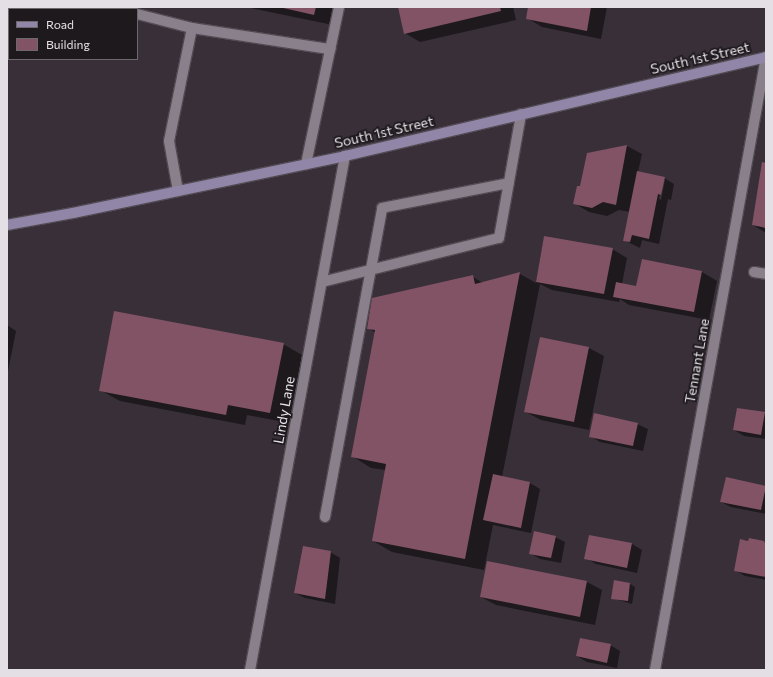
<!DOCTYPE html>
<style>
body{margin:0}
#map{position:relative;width:773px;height:677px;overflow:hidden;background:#382f38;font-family:Commissioner,sans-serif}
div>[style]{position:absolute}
.shadow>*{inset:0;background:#0007}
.building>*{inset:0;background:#815364}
.roads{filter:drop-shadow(1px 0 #524b53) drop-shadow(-1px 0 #524b53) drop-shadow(0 1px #524b53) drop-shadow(0 -1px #524b53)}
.service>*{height:10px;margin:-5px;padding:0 5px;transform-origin:5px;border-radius:5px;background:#8a808b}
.minor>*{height:10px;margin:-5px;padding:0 5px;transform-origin:5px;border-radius:5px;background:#8a808b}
.secondary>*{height:10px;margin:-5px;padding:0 5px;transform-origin:5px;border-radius:5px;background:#9186a7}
span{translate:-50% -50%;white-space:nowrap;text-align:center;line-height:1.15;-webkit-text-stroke:3.5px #1d191d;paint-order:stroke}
.street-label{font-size:14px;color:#e4dfe5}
.frame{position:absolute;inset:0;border:8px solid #e4dfe5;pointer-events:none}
.legend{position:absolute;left:8px;top:8px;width:130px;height:52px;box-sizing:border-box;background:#1d191d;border:1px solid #6d686d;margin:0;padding:5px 7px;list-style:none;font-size:12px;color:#e4dfe5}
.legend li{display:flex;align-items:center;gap:8px;height:20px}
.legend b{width:20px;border:1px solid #6d686d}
</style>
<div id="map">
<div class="shadow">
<div style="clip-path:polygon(246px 7px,337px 7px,333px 25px)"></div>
<div style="clip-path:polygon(404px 7px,513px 7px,516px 20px,420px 42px,405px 33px)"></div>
<div style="clip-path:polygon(529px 7px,607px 7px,601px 39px,542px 27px,527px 18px)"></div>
<div style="clip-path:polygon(evenodd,627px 146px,642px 154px,638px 172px,664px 178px,674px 184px,671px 200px,668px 199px,659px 244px,642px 240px,640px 248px,624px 240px,630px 212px,619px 210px,607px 216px,589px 212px,574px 203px,581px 187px,588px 153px,627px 146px,663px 180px,665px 180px,661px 200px,659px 199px,663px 180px)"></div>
<div style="clip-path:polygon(766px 164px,766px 233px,753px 225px)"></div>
<div style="clip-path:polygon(544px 237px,612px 249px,627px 258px,622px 284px,637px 287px,702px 272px,717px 281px,709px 320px,629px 305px,620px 299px,619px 302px,552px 290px,540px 284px,502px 477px,530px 483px,540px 489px,531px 533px,493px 525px,484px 570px,392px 552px,373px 541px,386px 470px,371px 468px,352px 456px,376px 333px,368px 328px,473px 277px,483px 283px,520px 274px,536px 283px)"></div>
<div style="clip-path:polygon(7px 325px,16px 331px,7px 376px)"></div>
<div style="clip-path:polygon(283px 344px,302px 355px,289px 423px,247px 415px,245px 425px,120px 401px,100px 390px)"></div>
<div style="clip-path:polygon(589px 348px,604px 356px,589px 430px,541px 420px,526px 412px)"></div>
<div style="clip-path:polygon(765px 413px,766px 439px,744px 436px,734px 430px)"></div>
<div style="clip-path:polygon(637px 424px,648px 429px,643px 451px,600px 442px,590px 436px)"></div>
<div style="clip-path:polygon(726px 478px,766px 487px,766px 514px,731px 507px,721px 502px)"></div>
<div style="clip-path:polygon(555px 537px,565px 542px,561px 563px,540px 559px,530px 553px)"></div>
<div style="clip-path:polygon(741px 540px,766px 543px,766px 580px,745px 576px,735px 570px)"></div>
<div style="clip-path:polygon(632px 544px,642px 550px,637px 573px,596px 564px,586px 558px)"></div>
<div style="clip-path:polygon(330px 552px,340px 558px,335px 604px,305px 598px,295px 593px)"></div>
<div style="clip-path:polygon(587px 582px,602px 590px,595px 625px,496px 605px,481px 597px)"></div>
<div style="clip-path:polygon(630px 584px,635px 587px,632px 604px,612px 598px)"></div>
<div style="clip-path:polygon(610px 645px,620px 651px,617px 668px,587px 662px,577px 656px)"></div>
</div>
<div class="building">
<div style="clip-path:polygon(279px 7px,316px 7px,314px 15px)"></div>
<div style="clip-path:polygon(398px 7px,500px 7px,501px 11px,404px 34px)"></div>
<div style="clip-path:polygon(528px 7px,591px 7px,587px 31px,526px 19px)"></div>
<div style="clip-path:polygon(627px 145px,616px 205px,603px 202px,592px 208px,573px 204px,577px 186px,580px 186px,587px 153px)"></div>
<div style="clip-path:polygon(762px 162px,766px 163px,766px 228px,752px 225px)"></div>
<div style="clip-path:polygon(637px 171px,665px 177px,661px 195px,658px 194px,649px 239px,632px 235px,630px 242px,623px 241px)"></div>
<div style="clip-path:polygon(544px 236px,613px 248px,604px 294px,536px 282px)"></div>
<div style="clip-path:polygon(642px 259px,702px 271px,694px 312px,613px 297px,616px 282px,636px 286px)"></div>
<div style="clip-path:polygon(520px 272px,465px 559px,372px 541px,386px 464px,351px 457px,375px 330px,367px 329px,372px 298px,473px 275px,475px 284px)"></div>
<div style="clip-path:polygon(114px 311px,284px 343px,270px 413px,228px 405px,226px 415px,99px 391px)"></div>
<div style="clip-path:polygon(540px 337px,589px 347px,574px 422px,524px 412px)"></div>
<div style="clip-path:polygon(737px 408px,765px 412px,761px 435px,733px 430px)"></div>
<div style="clip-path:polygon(594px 413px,638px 423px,633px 446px,589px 437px)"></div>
<div style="clip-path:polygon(493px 474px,530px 482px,521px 528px,483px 520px)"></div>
<div style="clip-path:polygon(726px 477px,766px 486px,761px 510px,720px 502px)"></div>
<div style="clip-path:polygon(534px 531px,556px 536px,551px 558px,529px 554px)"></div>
<div style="clip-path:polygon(589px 535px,632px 543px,627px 568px,584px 559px)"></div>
<div style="clip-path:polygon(749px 538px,764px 541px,766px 545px,766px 577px,734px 571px,740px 539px,748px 541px)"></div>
<div style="clip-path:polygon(303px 546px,331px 551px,325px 599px,294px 593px)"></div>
<div style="clip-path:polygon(487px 561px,587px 581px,580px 617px,480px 597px)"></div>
<div style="clip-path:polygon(614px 580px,630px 583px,628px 601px,611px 599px)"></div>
<div style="clip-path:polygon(580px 638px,611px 644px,607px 663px,576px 656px)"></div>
</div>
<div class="roads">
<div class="service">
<div style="left:110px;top:7px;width:8px;rotate:14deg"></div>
<div style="left:137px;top:14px;width:57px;rotate:14.3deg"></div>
<div style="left:192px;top:28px;width:115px;rotate:101.5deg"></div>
<div style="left:169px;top:141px;width:51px;rotate:79.8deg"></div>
<div style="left:192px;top:28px;width:140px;rotate:8.7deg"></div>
<div style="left:306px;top:164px;width:160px;rotate:-78.1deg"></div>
<div style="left:754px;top:272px;width:12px;rotate:9deg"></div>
<div style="left:322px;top:282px;width:182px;rotate:-14deg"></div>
<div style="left:499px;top:238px;width:126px;rotate:-79.9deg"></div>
<div style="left:325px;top:517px;width:314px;rotate:-79.5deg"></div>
<div style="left:382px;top:208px;width:129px;rotate:-11.1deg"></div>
</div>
<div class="minor">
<div style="left:250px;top:670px;width:523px;rotate:-79.53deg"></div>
<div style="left:655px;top:670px;width:623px;rotate:-79.74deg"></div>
</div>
<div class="secondary">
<div style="left:7px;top:225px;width:67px;rotate:-10.3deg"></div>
<div style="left:73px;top:213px;width:278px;rotate:-11.8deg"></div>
<div style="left:345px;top:156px;width:432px;rotate:-13.2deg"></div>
</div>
</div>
<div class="street-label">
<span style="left:700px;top:58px;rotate:-13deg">South 1st Street</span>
<span style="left:384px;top:132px;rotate:-13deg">South 1st Street</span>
<span style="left:697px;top:361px;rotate:-80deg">Tennant Lane</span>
<span style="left:284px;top:410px;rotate:-80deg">Lindy Lane</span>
</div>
<div class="frame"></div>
<ul class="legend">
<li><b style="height:5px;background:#9186a7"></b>Road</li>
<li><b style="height:11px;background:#815364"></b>Building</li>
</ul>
</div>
